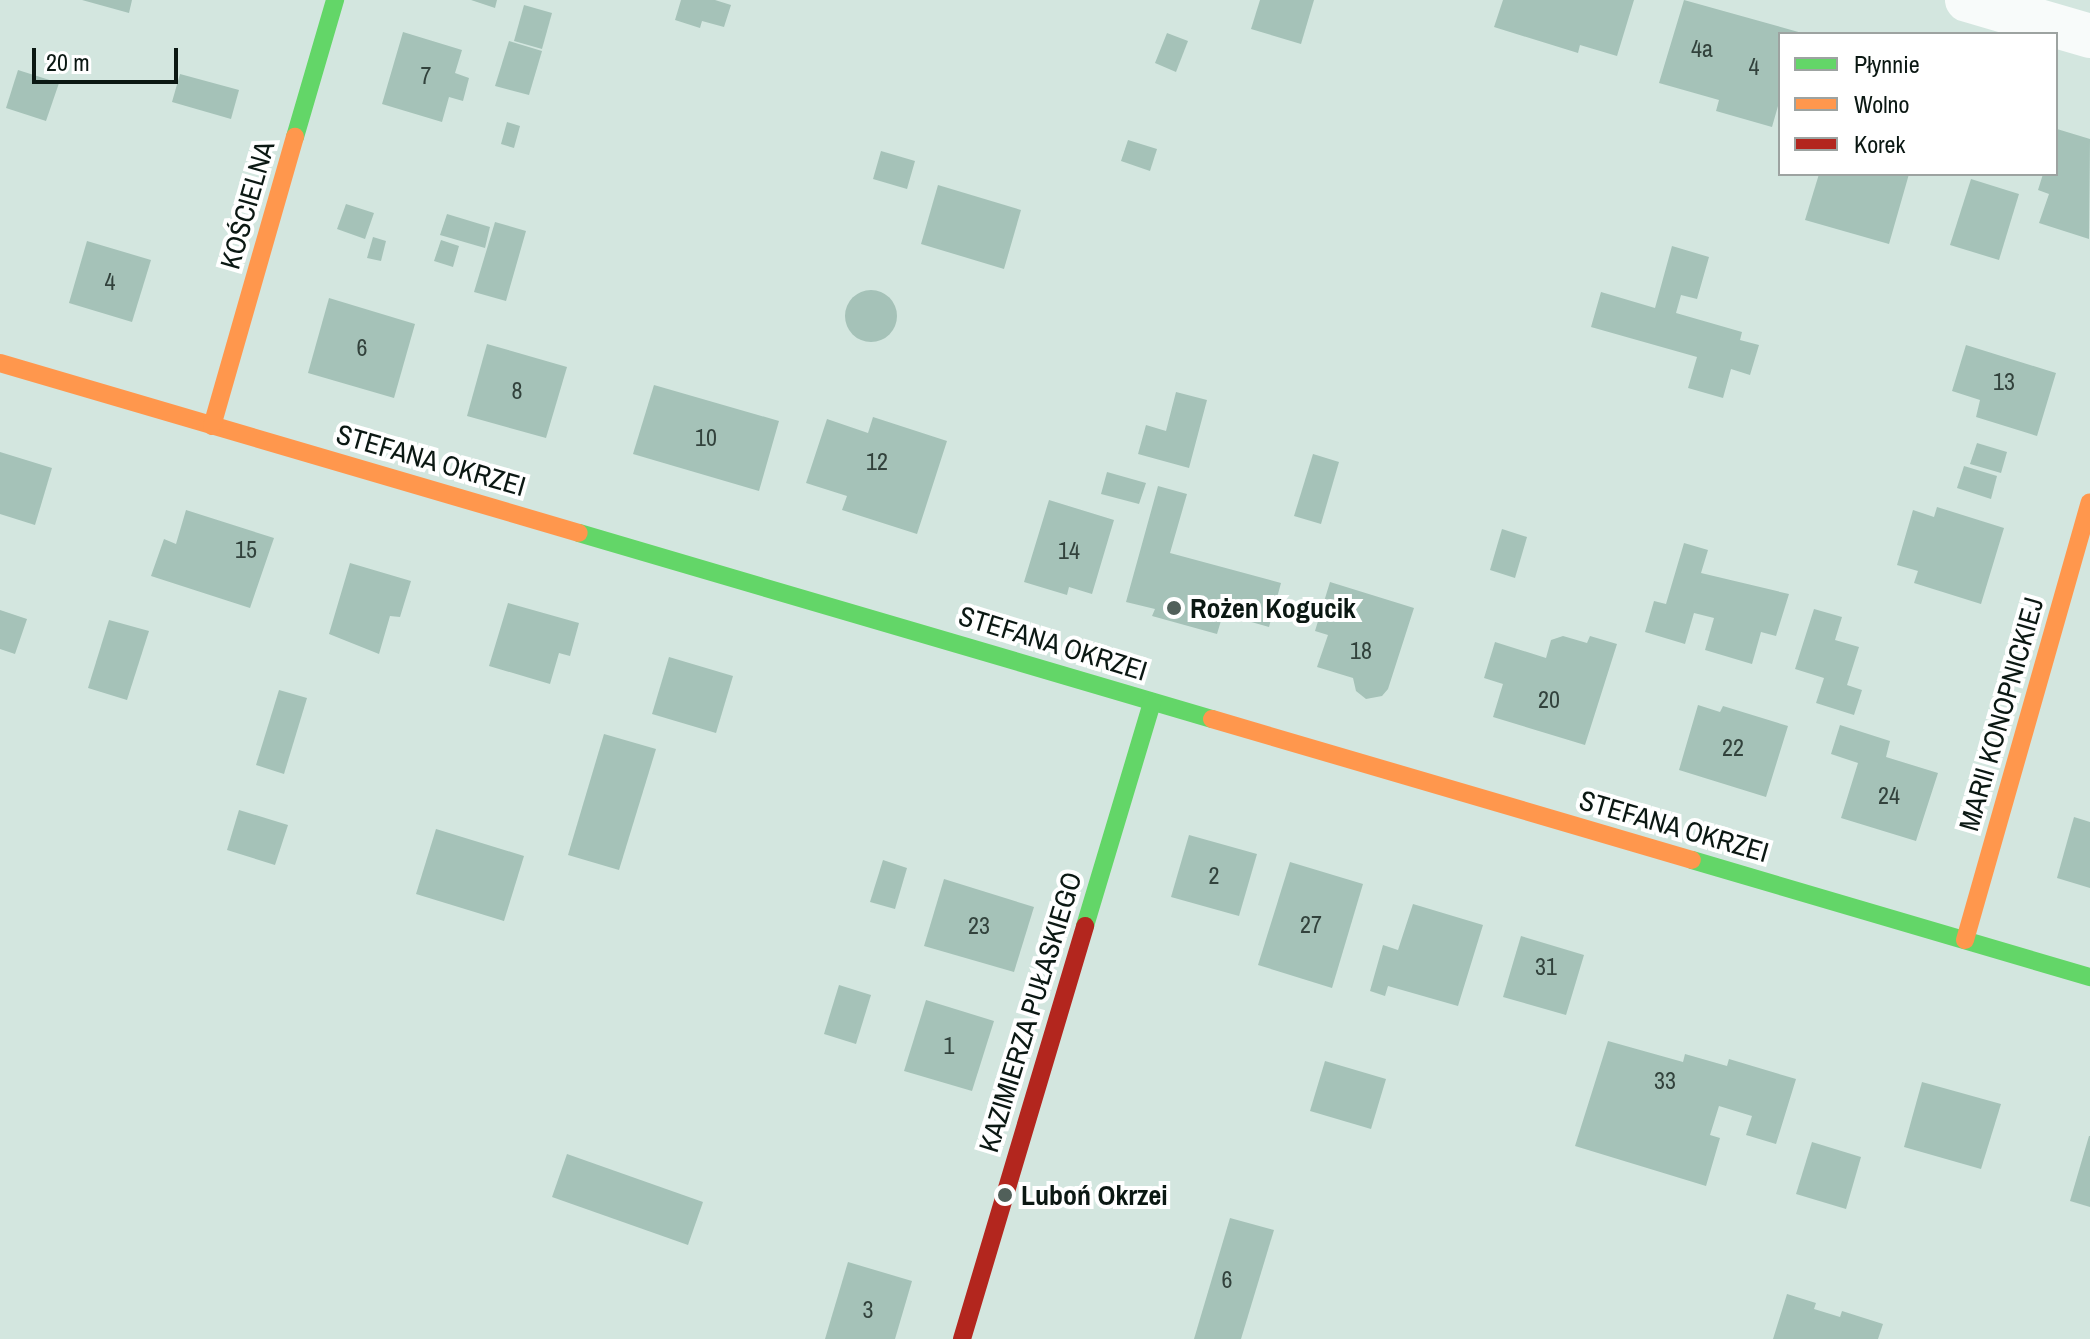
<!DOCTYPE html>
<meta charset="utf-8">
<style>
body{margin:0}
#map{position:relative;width:2090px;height:1339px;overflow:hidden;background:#d3e6df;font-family:"Archivo Narrow",sans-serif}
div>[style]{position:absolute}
.building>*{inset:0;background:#a5c2b8}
.round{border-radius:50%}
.street>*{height:44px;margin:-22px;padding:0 22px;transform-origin:22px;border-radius:22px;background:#f8fbfa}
.fast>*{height:18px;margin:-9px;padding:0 9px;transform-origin:9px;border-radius:9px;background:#63d668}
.slow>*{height:18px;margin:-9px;padding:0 9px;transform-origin:9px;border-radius:9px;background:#ff974d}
.jam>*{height:18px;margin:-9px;padding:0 9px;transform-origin:9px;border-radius:9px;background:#b3261e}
.dots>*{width:22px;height:22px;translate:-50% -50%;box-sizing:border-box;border:4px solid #fff;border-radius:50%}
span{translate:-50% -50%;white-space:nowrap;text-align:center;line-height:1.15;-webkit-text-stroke:8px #fff;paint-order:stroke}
.number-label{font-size:24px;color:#32423c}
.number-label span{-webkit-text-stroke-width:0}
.street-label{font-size:28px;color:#0b1813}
.poi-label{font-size:28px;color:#0b1813;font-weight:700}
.left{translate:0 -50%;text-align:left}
.legend{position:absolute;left:1778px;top:32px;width:280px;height:144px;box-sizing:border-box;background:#fff;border:2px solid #9da3a1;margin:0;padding:10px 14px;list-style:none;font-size:24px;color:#0b1813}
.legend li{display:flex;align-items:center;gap:16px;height:40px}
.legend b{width:40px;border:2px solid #9da3a1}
.scale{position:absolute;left:32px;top:48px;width:146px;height:36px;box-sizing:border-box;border:4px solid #0b1813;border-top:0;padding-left:10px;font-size:24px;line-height:28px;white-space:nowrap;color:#0b1813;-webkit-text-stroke:6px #fff;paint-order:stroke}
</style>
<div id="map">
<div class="building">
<div style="clip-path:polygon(82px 0,132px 0,129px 13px)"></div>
<div style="clip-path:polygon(471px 0,497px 0,495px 8px)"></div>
<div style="clip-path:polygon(681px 0,715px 0,731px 5px,724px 27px,702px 21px,700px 28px,675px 20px)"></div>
<div style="clip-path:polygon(1260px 0,1314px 0,1301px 44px,1251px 29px)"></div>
<div style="clip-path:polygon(1503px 0,1634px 0,1617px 56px,1580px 45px,1578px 53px,1494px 27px)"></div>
<div style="clip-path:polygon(1684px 0,1802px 33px,1780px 34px,1780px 99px,1772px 127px,1716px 111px,1719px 100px,1659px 83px)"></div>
<div style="clip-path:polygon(524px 5px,552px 13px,542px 49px,514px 41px)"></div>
<div style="clip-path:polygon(403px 32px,462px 50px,455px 73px,469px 78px,463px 101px,449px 97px,442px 122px,382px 104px)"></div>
<div style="clip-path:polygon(1167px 33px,1188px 41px,1176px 72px,1155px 63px)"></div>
<div style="clip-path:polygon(509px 41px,542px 51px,529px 95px,495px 86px)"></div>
<div style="clip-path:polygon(18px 70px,59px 83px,46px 121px,6px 108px)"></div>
<div style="clip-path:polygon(180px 74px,239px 90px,231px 119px,172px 102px)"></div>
<div style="clip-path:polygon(507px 122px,520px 126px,514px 148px,501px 144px)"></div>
<div style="clip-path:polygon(2057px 129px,2090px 139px,2089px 239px,2039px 223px,2049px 194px,2038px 190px,2043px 174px,2056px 174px)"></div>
<div style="clip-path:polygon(1128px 140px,1157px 149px,1150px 171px,1121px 161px)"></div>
<div style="clip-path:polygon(881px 151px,915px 161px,907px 189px,873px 179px)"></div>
<div style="clip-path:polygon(1819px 174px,1909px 174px,1889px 244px,1805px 220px)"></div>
<div style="clip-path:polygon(1971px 179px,2019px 194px,1999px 260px,1950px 245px)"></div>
<div style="clip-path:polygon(938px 185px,1021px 210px,1004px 269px,921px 244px)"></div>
<div style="clip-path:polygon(346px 204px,374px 213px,365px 239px,337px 229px)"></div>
<div style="clip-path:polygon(447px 214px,490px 227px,485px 248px,440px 235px)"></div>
<div style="clip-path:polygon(495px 222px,526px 231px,506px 301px,474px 292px)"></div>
<div style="clip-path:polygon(373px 237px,386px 241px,381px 261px,367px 258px)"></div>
<div style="clip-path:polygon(441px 240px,459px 246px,453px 267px,434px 261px)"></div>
<div style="clip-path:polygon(87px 241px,151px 260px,132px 322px,69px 303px)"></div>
<div style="clip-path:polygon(1672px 246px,1709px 257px,1697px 299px,1681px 295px,1676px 313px,1742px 332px,1740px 340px,1759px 345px,1750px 375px,1731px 369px,1723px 398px,1688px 388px,1697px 357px,1591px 327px,1601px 292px,1655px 308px)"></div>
<div class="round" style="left:845px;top:290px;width:52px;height:52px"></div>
<div style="clip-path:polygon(329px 298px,415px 324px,394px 398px,308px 373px)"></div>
<div style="clip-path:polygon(487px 344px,567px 367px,546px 438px,467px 416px)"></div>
<div style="clip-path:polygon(1966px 345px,2056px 373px,2037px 436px,1976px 417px,1980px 400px,1952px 391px)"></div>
<div style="clip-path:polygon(654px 385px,779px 421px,759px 491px,633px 454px)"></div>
<div style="clip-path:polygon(1176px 392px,1207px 400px,1189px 468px,1138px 454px,1146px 425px,1166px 431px)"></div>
<div style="clip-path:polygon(873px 417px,947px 441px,917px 534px,842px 510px,847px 496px,806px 483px,827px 419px,868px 433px)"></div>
<div style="clip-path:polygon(1977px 443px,2007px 452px,2001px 473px,1970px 464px)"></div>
<div style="clip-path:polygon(0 452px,52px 468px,35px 525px,0 514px)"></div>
<div style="clip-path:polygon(1313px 454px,1339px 462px,1321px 524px,1294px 516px)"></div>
<div style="clip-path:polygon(1964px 466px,1997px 476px,1991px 499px,1957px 488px)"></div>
<div style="clip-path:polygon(1107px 472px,1146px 483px,1139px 504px,1101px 494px)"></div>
<div style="clip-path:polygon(1158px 486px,1187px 494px,1170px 553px,1281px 583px,1269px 627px,1223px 614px,1217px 634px,1152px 616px,1155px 609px,1126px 602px)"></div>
<div style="clip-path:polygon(1049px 500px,1114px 520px,1092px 594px,1069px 587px,1067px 595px,1024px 582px)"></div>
<div style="clip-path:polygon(1937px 507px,2004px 528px,1981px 604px,1914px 583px,1918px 571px,1897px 565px,1913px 510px,1934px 517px)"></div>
<div style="clip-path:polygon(186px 510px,274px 538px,250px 608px,151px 576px,164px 539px,176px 544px)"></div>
<div style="clip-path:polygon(1502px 529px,1527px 537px,1515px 578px,1490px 570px)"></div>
<div style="clip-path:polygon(1684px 543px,1708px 550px,1701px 573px,1789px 594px,1776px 636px,1761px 632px,1752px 664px,1705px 650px,1714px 618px,1694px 613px,1685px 644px,1645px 632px,1654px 601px,1666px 604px)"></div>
<div style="clip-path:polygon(350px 563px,411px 581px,400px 617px,390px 616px,379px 654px,329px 634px)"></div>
<div style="clip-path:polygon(1330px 582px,1414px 608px,1388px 689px,1382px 696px,1366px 699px,1356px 691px,1353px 678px,1317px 667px,1328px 635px,1315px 631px)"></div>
<div style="clip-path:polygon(508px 603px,579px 623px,570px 656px,559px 653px,550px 684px,489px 666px)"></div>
<div style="clip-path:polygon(1814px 609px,1842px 617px,1835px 640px,1859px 647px,1847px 685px,1862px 690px,1854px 715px,1816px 703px,1824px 678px,1795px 669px)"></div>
<div style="clip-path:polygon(0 610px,27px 619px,15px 654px,0 649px)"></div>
<div style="clip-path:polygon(109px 620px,149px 631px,127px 700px,88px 688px)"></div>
<div style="clip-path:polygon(1563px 636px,1587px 643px,1590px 636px,1617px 644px,1585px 745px,1493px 717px,1503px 684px,1484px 678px,1495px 642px,1546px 658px,1551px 640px)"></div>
<div style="clip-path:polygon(669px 657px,733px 676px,716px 733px,652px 714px)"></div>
<div style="clip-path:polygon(279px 690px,307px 698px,284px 774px,256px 765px)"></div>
<div style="clip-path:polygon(1698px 705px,1720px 712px,1723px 706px,1788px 726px,1766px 797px,1679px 770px)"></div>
<div style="clip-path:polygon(1840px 725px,1890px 741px,1886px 757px,1938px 773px,1916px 841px,1841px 818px,1858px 763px,1831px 754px)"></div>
<div style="clip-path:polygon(604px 734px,656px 749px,619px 870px,568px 855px)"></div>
<div style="clip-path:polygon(239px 810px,288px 825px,275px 865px,227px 850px)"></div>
<div style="clip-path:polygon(2074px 817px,2090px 822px,2090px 888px,2057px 878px)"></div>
<div style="clip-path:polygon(436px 829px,524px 856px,504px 921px,416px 894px)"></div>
<div style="clip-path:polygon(1189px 835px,1257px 854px,1239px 916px,1171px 897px)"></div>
<div style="clip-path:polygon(883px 860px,907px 868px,895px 909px,870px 902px)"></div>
<div style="clip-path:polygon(1290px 862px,1363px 884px,1332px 988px,1258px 965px)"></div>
<div style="clip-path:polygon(944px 879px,1034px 907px,1014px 972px,924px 946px)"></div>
<div style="clip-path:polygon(1413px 904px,1483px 925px,1458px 1006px,1388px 986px,1385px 996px,1370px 991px,1383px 945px,1398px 950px)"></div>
<div style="clip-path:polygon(1521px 936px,1584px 955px,1566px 1015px,1503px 997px)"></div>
<div style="clip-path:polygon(839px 985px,871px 995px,856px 1044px,824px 1034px)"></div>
<div style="clip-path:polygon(926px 1000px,994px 1021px,972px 1091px,904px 1071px)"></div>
<div style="clip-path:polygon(1608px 1041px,1683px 1062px,1685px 1054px,1727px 1066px,1729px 1059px,1796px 1079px,1776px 1144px,1746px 1135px,1752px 1116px,1719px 1106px,1710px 1135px,1720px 1138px,1706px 1186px,1575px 1146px)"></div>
<div style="clip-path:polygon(1325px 1061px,1386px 1079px,1371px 1129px,1310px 1111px)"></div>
<div style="clip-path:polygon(1922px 1082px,2001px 1104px,1981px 1169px,1904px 1147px)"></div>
<div style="clip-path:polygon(2089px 1136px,2090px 1136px,2090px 1207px,2070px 1201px)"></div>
<div style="clip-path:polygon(1812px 1142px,1861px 1157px,1846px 1209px,1796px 1194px)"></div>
<div style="clip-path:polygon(567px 1154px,703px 1202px,688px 1245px,552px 1197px)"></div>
<div style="clip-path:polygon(1230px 1218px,1274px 1230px,1241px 1339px,1194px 1339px)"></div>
<div style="clip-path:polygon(848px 1262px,912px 1281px,895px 1339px,825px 1339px)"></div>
<div style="clip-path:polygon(1787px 1294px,1816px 1303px,1814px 1309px,1840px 1317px,1842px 1311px,1883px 1324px,1878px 1339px,1773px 1339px)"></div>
</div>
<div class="street">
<div style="left:1967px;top:0;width:128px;rotate:16.3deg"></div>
</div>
<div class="fast">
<div style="left:295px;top:137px;width:143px;rotate:-73.7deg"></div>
<div style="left:579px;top:533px;width:660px;rotate:16.37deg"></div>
<div style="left:1692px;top:860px;width:415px;rotate:16.4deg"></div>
<div style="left:1085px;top:926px;width:234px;rotate:-73.3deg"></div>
</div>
<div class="slow">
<div style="left:0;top:363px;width:603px;rotate:16.36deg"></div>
<div style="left:212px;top:426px;width:301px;rotate:-74deg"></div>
<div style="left:1212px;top:719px;width:500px;rotate:16.37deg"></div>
<div style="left:1965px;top:940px;width:455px;rotate:-74.1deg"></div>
</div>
<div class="jam">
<div style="left:962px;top:1339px;width:431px;rotate:-73.4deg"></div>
</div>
<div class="dots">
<div style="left:1174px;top:608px;background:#51605a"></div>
<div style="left:1005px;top:1195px;background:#51605a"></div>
</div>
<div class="number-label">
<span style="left:1702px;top:49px">4a</span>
<span style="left:1754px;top:67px">4</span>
<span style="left:426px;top:76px">7</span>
<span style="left:110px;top:282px">4</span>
<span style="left:362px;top:348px">6</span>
<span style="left:2004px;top:382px">13</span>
<span style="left:517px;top:391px">8</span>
<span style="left:706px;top:438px">10</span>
<span style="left:877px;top:462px">12</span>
<span style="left:246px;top:550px">15</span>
<span style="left:1069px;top:551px">14</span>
<span style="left:1361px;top:651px">18</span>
<span style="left:1549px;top:700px">20</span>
<span style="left:1733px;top:748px">22</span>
<span style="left:1889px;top:796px">24</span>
<span style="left:1214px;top:876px">2</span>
<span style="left:1311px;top:925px">27</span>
<span style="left:979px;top:926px">23</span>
<span style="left:1546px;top:967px">31</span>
<span style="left:949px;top:1046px">1</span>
<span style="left:1665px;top:1081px">33</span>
<span style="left:1227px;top:1280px">6</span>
<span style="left:868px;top:1310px">3</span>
</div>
<div class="street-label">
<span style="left:247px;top:205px;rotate:-74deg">KOŚCIELNA</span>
<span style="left:431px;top:460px;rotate:16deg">STEFANA OKRZEI</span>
<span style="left:1053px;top:643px;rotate:17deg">STEFANA OKRZEI</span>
<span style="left:2001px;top:714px;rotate:-74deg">MARII KONOPNICKIEJ</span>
<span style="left:1674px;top:826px;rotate:16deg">STEFANA OKRZEI</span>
<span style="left:1030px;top:1012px;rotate:-73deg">KAZIMIERZA PUŁASKIEGO</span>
</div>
<div class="poi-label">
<span class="left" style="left:1190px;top:608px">Rożen Kogucik</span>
<span class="left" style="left:1021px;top:1195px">Luboń Okrzei</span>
</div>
<ul class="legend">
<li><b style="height:10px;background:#63d668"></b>Płynnie</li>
<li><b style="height:10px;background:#ff974d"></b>Wolno</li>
<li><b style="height:10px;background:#b3261e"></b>Korek</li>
</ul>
<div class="scale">20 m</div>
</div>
